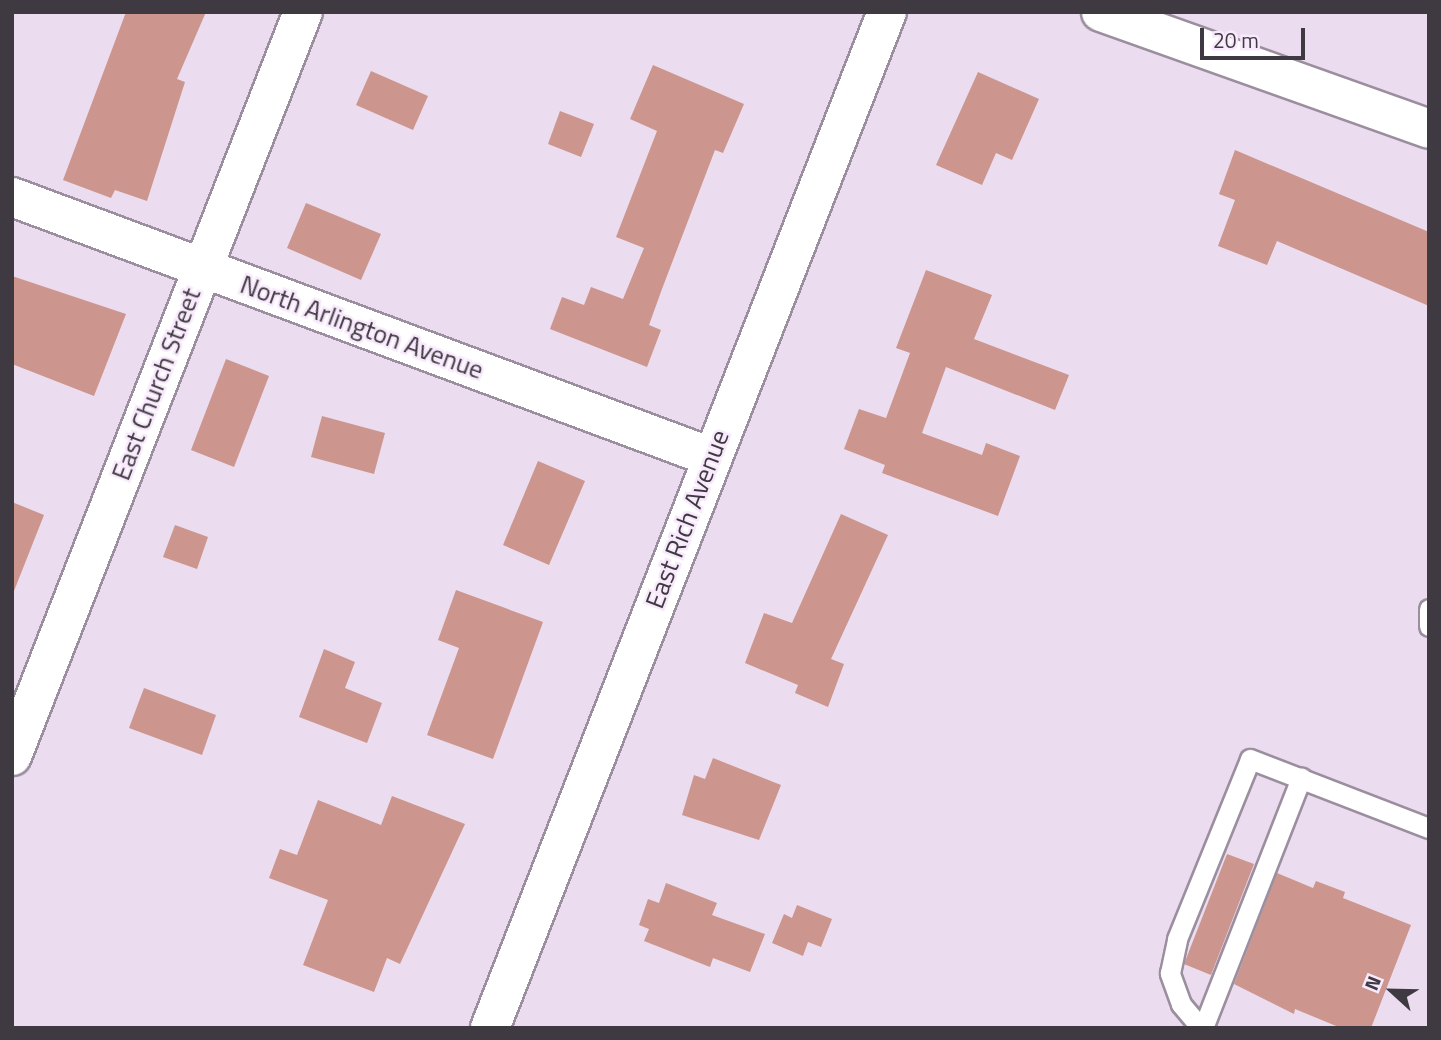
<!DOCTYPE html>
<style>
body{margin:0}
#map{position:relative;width:1441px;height:1040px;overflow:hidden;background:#ebddef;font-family:"Titillium Web",sans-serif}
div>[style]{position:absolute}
.building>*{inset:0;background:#cc958d}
.roads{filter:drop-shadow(2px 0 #9b8e9e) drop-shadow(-2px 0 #9b8e9e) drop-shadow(0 2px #9b8e9e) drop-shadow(0 -2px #9b8e9e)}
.service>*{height:19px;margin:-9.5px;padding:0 9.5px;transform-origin:9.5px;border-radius:9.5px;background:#fff}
.minor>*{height:38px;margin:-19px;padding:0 19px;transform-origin:19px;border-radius:19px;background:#fff}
.tertiary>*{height:38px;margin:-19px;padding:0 19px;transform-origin:19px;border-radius:19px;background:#fff}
span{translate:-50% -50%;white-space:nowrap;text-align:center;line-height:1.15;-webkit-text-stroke:5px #f8eafc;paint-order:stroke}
.street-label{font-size:26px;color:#3f3a41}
.frame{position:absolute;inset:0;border:14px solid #3f3a41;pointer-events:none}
.north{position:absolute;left:1357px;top:956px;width:70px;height:70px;-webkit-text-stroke:5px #f8eafc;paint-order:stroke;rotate:292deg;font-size:19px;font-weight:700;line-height:28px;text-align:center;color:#3f3a41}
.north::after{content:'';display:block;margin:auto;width:24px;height:32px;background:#3f3a41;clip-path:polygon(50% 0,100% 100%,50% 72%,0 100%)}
.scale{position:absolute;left:1200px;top:28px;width:105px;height:32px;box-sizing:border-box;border:4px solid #3f3a41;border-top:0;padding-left:9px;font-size:21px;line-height:24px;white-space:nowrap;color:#3f3a41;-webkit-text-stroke:5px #f8eafc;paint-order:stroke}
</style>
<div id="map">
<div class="building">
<div style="clip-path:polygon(126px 12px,206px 12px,177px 79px,185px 82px,147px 201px,115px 190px,111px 198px,63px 180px)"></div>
<div style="clip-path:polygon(653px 65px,744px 104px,723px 153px,715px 150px,662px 289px,649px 325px,661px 330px,647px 367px,550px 329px,562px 297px,584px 305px,591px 287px,623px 299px,644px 248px,616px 237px,657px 131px,630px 119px)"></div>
<div style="clip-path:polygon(371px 71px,428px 96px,413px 130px,356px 105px)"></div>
<div style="clip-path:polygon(978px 72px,1039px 99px,1012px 160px,996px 153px,982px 185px,936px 165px)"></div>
<div style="clip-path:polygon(560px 111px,594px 124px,581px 157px,548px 144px)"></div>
<div style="clip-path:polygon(1235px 150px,1429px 232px,1429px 306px,1277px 241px,1267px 265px,1218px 246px,1235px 200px,1219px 194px)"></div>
<div style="clip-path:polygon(306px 203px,381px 234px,361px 280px,287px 248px)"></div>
<div style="clip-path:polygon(926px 270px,992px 295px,974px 339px,1069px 375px,1055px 410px,946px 367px,922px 433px,982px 455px,986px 443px,1020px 456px,998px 516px,882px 473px,885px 465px,844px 449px,859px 409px,886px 418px,910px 353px,896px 348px)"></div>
<div style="clip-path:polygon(12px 276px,126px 314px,94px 396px,12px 364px)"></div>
<div style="clip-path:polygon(226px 359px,269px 376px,234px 467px,191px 450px)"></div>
<div style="clip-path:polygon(322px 416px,385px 433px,374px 474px,311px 457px)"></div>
<div style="clip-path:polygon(538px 461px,585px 481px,549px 565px,503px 545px)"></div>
<div style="clip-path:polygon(12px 502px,44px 515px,14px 591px,12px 590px)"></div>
<div style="clip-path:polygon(841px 514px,888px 535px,831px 659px,844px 664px,828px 707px,795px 693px,798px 685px,745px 663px,764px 613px,792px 623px)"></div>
<div style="clip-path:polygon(175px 525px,208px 537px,197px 569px,163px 557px)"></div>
<div style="clip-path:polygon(456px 590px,543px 622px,493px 759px,427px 735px,459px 648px,438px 640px)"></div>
<div style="clip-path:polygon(324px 649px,355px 662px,345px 688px,382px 703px,367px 743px,299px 717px)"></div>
<div style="clip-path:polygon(144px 688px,216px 715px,202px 755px,129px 728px)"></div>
<div style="clip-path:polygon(713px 758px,781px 785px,759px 840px,682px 815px,694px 775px,705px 779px)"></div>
<div style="clip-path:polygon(392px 796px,465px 824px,400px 964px,387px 958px,374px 992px,303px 965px,328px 900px,269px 878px,280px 849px,297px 855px,318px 800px,381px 825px)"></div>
<div style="clip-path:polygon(1227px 854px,1254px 864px,1211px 975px,1184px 964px)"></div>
<div style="clip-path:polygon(1277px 873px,1313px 888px,1316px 881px,1345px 892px,1343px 898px,1411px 925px,1371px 1028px,1341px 1028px,1295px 1009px,1294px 1014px,1234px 984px)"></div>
<div style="clip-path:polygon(666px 883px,717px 903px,712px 915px,765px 934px,750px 972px,713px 958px,710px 967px,644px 941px,649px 929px,639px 925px,648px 899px,659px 903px)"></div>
<div style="clip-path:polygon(797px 905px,832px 919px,821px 947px,808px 942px,803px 956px,772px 943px,784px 914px,792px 918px)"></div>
</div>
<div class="roads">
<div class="service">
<div style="left:1429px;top:609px;width:17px;rotate:90deg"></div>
<div style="left:1201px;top:1028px;width:31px;rotate:-130deg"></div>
<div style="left:1181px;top:1004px;width:33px;rotate:-110deg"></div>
<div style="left:1170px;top:973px;width:35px;rotate:-78deg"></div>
<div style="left:1177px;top:939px;width:194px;rotate:-67.9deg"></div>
<div style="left:1250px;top:759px;width:192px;rotate:21.1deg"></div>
<div style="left:1203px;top:1028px;width:269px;rotate:-68.6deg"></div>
</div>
<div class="minor">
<div style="left:12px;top:197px;width:746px;rotate:20.4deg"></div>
<div style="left:12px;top:756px;width:799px;rotate:-68.64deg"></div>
<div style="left:490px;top:1028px;width:1091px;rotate:-68.66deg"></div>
</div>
<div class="tertiary">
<div style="left:1101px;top:12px;width:348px;rotate:19.6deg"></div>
</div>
</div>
<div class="street-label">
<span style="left:362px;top:327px;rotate:20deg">North Arlington Avenue</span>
<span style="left:156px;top:384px;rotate:-69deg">East Church Street</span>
<span style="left:687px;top:519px;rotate:-69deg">East Rich Avenue</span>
</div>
<div class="frame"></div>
<div class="north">N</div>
<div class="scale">20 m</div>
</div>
